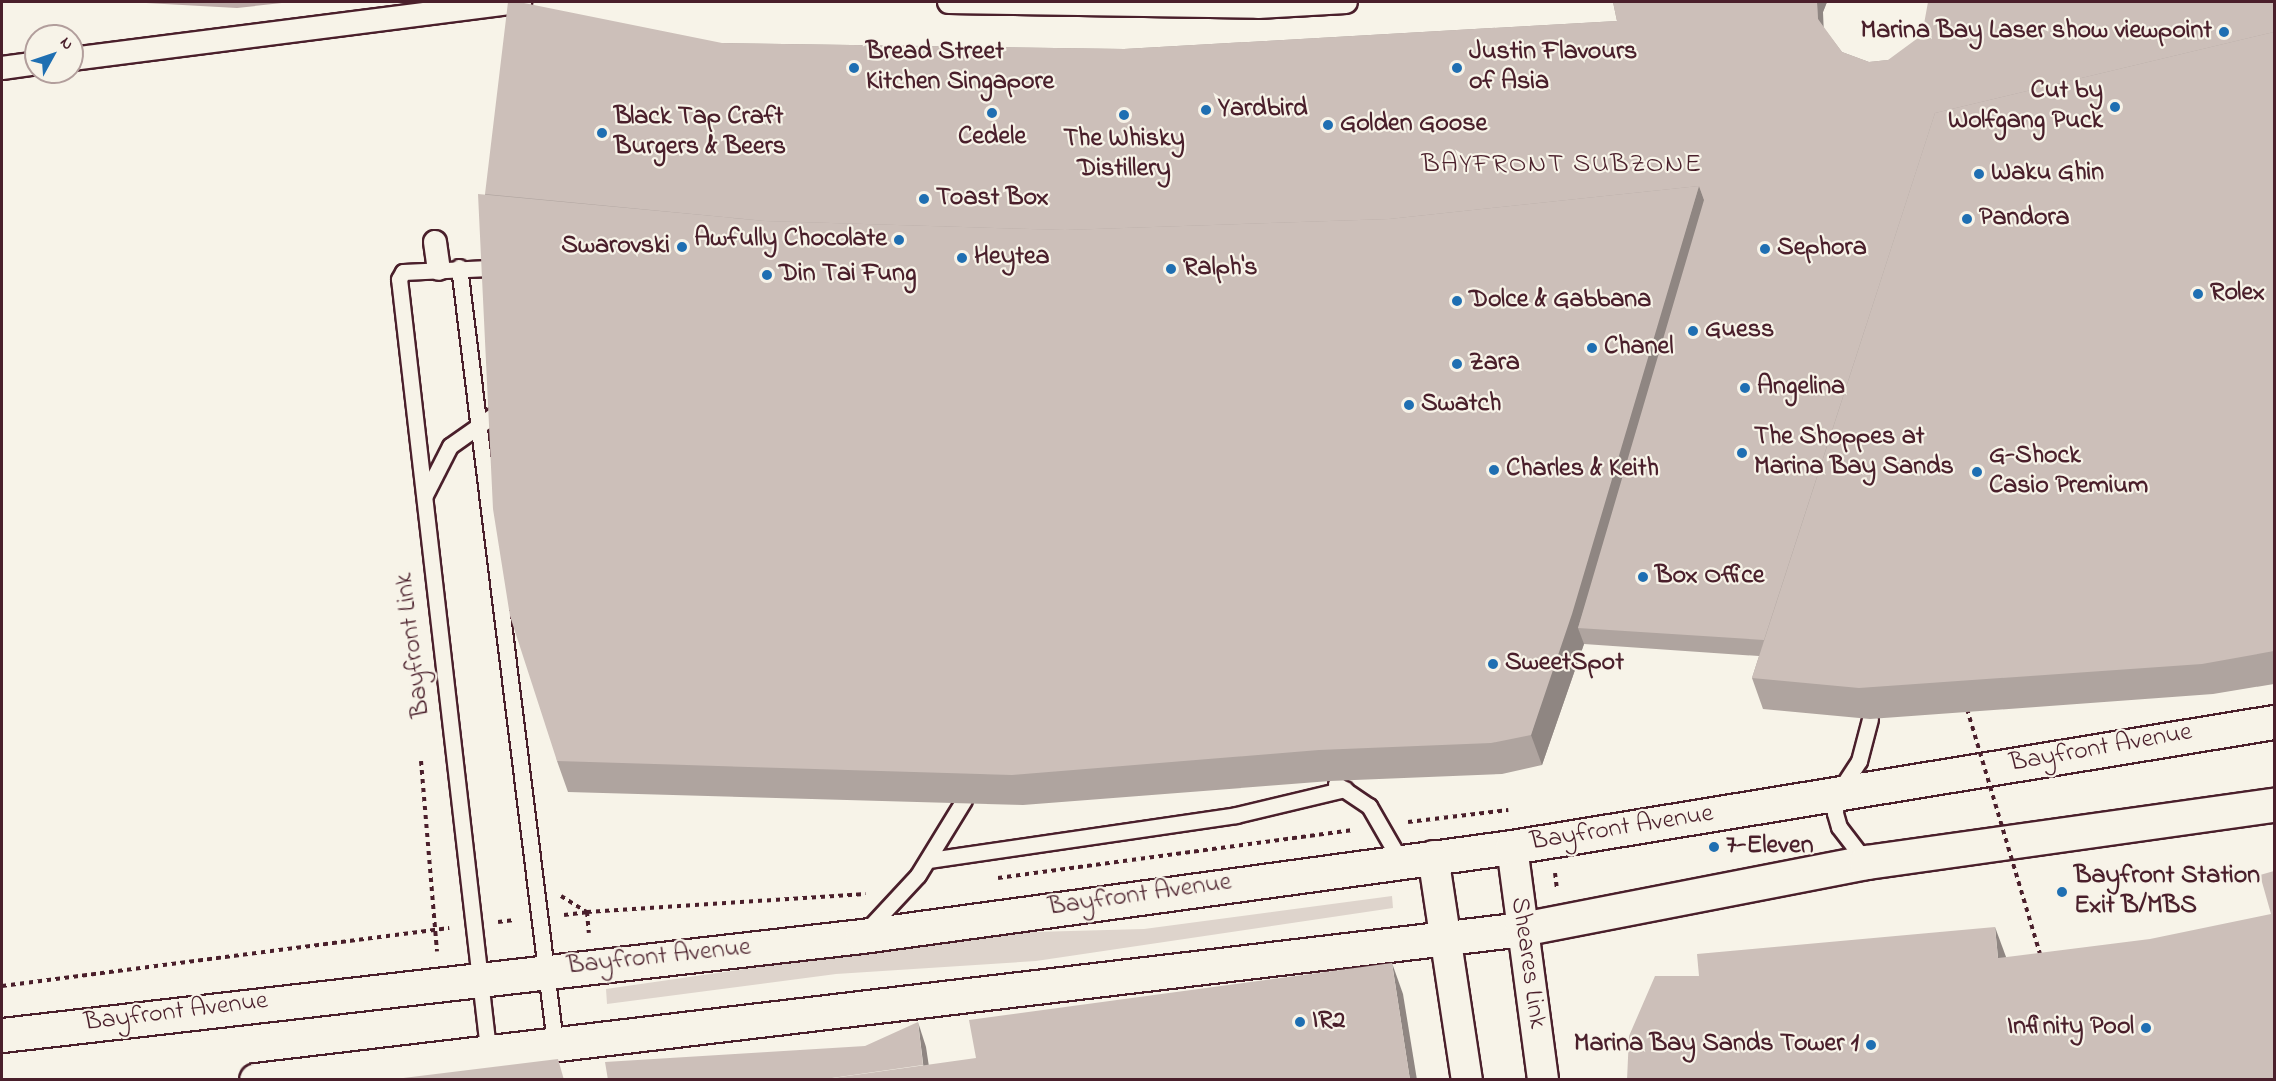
<!DOCTYPE html>
<style>
body{margin:0}
#map{position:relative;width:2276px;height:1081px;overflow:hidden;background:#f7f3e8;font-family:"Indie Flower",sans-serif}
div>[style]{position:absolute}
.green>*{inset:0;background:#ded4cc}
.water>*{inset:0;background:#bcaaa7}
.path>*{height:4px;margin-top:-2px;transform-origin:0;background:repeating-linear-gradient(90deg,#4a1f2b 0 4.5px,transparent 0 9px)}
.roads{filter:drop-shadow(2px 0 #4a1f2b) drop-shadow(-2px 0 #4a1f2b) drop-shadow(0 2px #4a1f2b) drop-shadow(0 -2px #4a1f2b)}
.service>*{height:15px;margin:-7.5px;padding:0 7.5px;transform-origin:7.5px;border-radius:7.5px;background:#f7f3e8}
.pedestrian>*{height:22px;margin:-11px;padding:0 11px;transform-origin:11px;border-radius:11px;background:#f7f3e8}
.minor>*{height:30px;margin:-15px;padding:0 15px;transform-origin:15px;border-radius:15px;background:#f7f3e8}
.secondary>*{height:33px;margin:-16.5px;padding:0 16.5px;transform-origin:16.5px;border-radius:16.5px;background:#f7f3e8}
.path-bridge>*{height:4px;margin-top:-2px;transform-origin:0;background:repeating-linear-gradient(90deg,#4a1f2b 0 4.5px,transparent 0 9px)}
.wall>*{inset:0;background:#afa49f}
.shaded-wall>*{inset:0;background:#8f8682}
.building>*{inset:0;background:#ccbfb9}
.dots>*{width:16px;height:16px;translate:-50% -50%;box-sizing:border-box;border:3px solid #f7f3e8;border-radius:50%}
span{translate:-50% -50%;white-space:nowrap;text-align:center;line-height:1.15;-webkit-text-stroke:4.5px #f7f3e8;paint-order:stroke}
.poi-label{font-size:26px;color:#4a1f2b;font-weight:700}
.right{translate:-100% -50%;text-align:right}
.left{translate:0 -50%;text-align:left}
.street-label{font-size:26px;color:#4a1f2b}
.neighbourhood-label{font-size:27px;color:#4a1f2b;letter-spacing:1.5px}
.frame{position:absolute;inset:0;border:3px solid #4a1f2b;pointer-events:none}
.north{position:absolute;left:24px;top:24px;width:60px;height:60px;box-sizing:border-box;background:#f7f3e8;border:2px solid #b29e9c;border-radius:50%;rotate:50deg;font-size:16px;font-weight:700;line-height:24px;text-align:center;color:#4a1f2b}
.north::after{content:'';display:block;margin:auto;width:21px;height:27px;background:#1f6fb2;clip-path:polygon(50% 0,100% 100%,50% 72%,0 100%)}
</style>
<div id="map">
<div class="green">
<div style="clip-path:polygon(1392px 896px,1393px 908px,1036px 961px,836px 974px,607px 1004px,606px 989px,993px 933px,1144px 929px)"></div>
</div>
<div class="water">
<div style="clip-path:polygon(128px 2px,291px 2px,237px 8px)"></div>
</div>
<div class="path">
<div style="left:421px;top:761px;width:191px;rotate:85.2deg"></div>
<div style="left:1408px;top:822px;width:101px;rotate:-6.8deg"></div>
<div style="left:1555px;top:873px;width:16px;rotate:83deg"></div>
<div style="left:998px;top:878px;width:358px;rotate:-7.7deg"></div>
<div style="left:561px;top:896px;width:31px;rotate:32deg"></div>
<div style="left:587px;top:912px;width:279px;rotate:-3.7deg"></div>
<div style="left:564px;top:915px;width:23px;rotate:-7deg"></div>
<div style="left:587px;top:912px;width:21px;rotate:85deg"></div>
<div style="left:498px;top:922px;width:17px;rotate:-7deg"></div>
<div style="left:2px;top:986px;width:451px;rotate:-7.4deg"></div>
</div>
<div class="roads">
<div class="service">
<div style="left:459px;top:267px;width:782px;rotate:82.95deg"></div>
<div style="left:425px;top:495px;width:55px;rotate:-63deg"></div>
<div style="left:450px;top:446px;width:57px;rotate:-35.1deg"></div>
<div style="left:1336px;top:784px;width:40px;rotate:34deg"></div>
<div style="left:1369px;top:806px;width:62px;rotate:60.1deg"></div>
<div style="left:929px;top:860px;width:310px;rotate:-8.3deg"></div>
<div style="left:1236px;top:815px;width:112px;rotate:-13.4deg"></div>
<div style="left:1866px;top:862px;width:44px;rotate:-127.6deg"></div>
<div style="left:1839px;top:827px;width:15px;rotate:-106deg"></div>
<div style="left:1835px;top:813px;width:17px;rotate:-87deg"></div>
<div style="left:1836px;top:796px;width:42px;rotate:-56.7deg"></div>
<div style="left:1859px;top:761px;width:43px;rotate:-75.3deg"></div>
<div style="left:866px;top:931px;width:76px;rotate:-47.1deg"></div>
<div style="left:918px;top:875px;width:88px;rotate:-58.5deg"></div>
<div style="left:488px;top:1049px;width:775px;rotate:-96.59deg"></div>
<div style="left:399px;top:279px;width:8px;rotate:-60deg"></div>
<div style="left:403px;top:272px;width:86px;rotate:-2.7deg"></div>
</div>
<div class="pedestrian">
<div style="left:949px;top:2px;width:309px;rotate:0.9deg"></div>
<div style="left:1258px;top:7px;width:88px;rotate:-3.3deg"></div>
<div style="left:72px;top:59px;width:452px;rotate:-7.3deg"></div>
<div style="left:2px;top:68px;width:34px;rotate:-8deg"></div>
<div style="left:435px;top:242px;width:27px;rotate:82deg"></div>
</div>
<div class="minor">
<div style="left:1512px;top:847px;width:235px;rotate:82.4deg"></div>
<div style="left:1433px;top:856px;width:227px;rotate:81.4deg"></div>
</div>
<div class="secondary">
<div style="left:2px;top:1035px;width:866px;rotate:-6.57deg"></div>
<div style="left:862px;top:936px;width:656px;rotate:-7.8deg"></div>
<div style="left:1512px;top:847px;width:772px;rotate:-9.32deg"></div>
<div style="left:256px;top:1080px;width:1275px;rotate:-6.8deg"></div>
<div style="left:1522px;top:929px;width:350px;rotate:-11deg"></div>
<div style="left:1866px;top:862px;width:412px;rotate:-8deg"></div>
</div>
</div>
<div class="path-bridge">
<div style="left:1967px;top:709px;width:259px;rotate:73.4deg"></div>
</div>
<div class="wall">
<div style="clip-path:polygon(1613px 2px,1827px 2px,1823px 12px,1823px 27px,1842px 52px,1869px 62px,1888px 60px,2274px 2px,2274px 684px,2213px 694px,1870px 719px,1763px 709px,1752px 678px,1759px 656px,1584px 644px,1542px 765px,1502px 774px,1330px 781px,1023px 805px,568px 792px,557px 761px,485px 194px,722px 43px,1124px 49px,1617px 21px)"></div>
</div>
<div class="shaded-wall">
<div style="clip-path:polygon(1817px 2px,1827px 2px,1823px 12px,1824px 36px,1818px 19px)"></div>
<div style="clip-path:polygon(1699px 186px,1710px 216px,1578px 628px,1584px 644px,1542px 765px,1531px 735px)"></div>
<div style="clip-path:polygon(1995px 927px,2016px 984px,1998px 958px)"></div>
<div style="clip-path:polygon(1392px 963px,1403px 994px,1417px 1080px,1410px 1080px)"></div>
<div style="clip-path:polygon(918px 1022px,926px 1047px,931px 1080px,924px 1071px)"></div>
</div>
<div class="building">
<div style="clip-path:polygon(508px 2px,519px 2px,722px 43px,1124px 49px,1617px 21px,1613px 2px,1817px 2px,1818px 19px,1842px 52px,1869px 62px,1888px 60px,1922px 35px,1928px 2px,2274px 2px,2274px 32px,1935px 113px,1764px 640px,1578px 628px,1704px 200px,1699px 186px,1389px 219px,1065px 230px,765px 221px,485px 194px)"></div>
<div style="clip-path:polygon(2274px 32px,2274px 651px,2202px 664px,1859px 688px,1752px 678px,1935px 113px)"></div>
<div style="clip-path:polygon(1699px 186px,1572px 614px,1531px 735px,1491px 743px,1319px 750px,1012px 775px,557px 761px,510px 616px,493px 509px,478px 194px,765px 221px,1065px 230px,1389px 219px)"></div>
<div style="clip-path:polygon(2274px 871px,2274px 1080px,1627px 1080px,1629px 1036px,1655px 976px,1699px 976px,1697px 954px,1995px 927px,1998px 958px,2150px 939px,2271px 914px,2260px 875px)"></div>
<div style="clip-path:polygon(1392px 963px,1410px 1080px,819px 1080px,976px 1058px,969px 1020px)"></div>
<div style="clip-path:polygon(918px 1022px,923px 1065px,818px 1080px,608px 1080px,605px 1062px,865px 1046px)"></div>
<div style="clip-path:polygon(558px 1059px,564px 1080px,387px 1080px)"></div>
</div>
<div class="dots">
<div style="left:2224px;top:32px;background:#1f6fb2"></div>
<div style="left:854px;top:68px;background:#1f6fb2"></div>
<div style="left:1457px;top:68px;background:#1f6fb2"></div>
<div style="left:2115px;top:107px;background:#1f6fb2"></div>
<div style="left:1206px;top:110px;background:#1f6fb2"></div>
<div style="left:992px;top:113px;background:#1f6fb2"></div>
<div style="left:1124px;top:115px;background:#1f6fb2"></div>
<div style="left:1328px;top:125px;background:#1f6fb2"></div>
<div style="left:602px;top:133px;background:#1f6fb2"></div>
<div style="left:1979px;top:174px;background:#1f6fb2"></div>
<div style="left:924px;top:199px;background:#1f6fb2"></div>
<div style="left:1967px;top:219px;background:#1f6fb2"></div>
<div style="left:899px;top:240px;background:#1f6fb2"></div>
<div style="left:682px;top:247px;background:#1f6fb2"></div>
<div style="left:1765px;top:249px;background:#1f6fb2"></div>
<div style="left:962px;top:258px;background:#1f6fb2"></div>
<div style="left:1171px;top:269px;background:#1f6fb2"></div>
<div style="left:767px;top:275px;background:#1f6fb2"></div>
<div style="left:2198px;top:294px;background:#1f6fb2"></div>
<div style="left:1457px;top:301px;background:#1f6fb2"></div>
<div style="left:1693px;top:331px;background:#1f6fb2"></div>
<div style="left:1592px;top:348px;background:#1f6fb2"></div>
<div style="left:1457px;top:364px;background:#1f6fb2"></div>
<div style="left:1745px;top:388px;background:#1f6fb2"></div>
<div style="left:1409px;top:405px;background:#1f6fb2"></div>
<div style="left:1742px;top:453px;background:#1f6fb2"></div>
<div style="left:1494px;top:470px;background:#1f6fb2"></div>
<div style="left:1977px;top:472px;background:#1f6fb2"></div>
<div style="left:1643px;top:577px;background:#1f6fb2"></div>
<div style="left:1493px;top:664px;background:#1f6fb2"></div>
<div style="left:1714px;top:847px;background:#1f6fb2"></div>
<div style="left:2062px;top:892px;background:#1f6fb2"></div>
<div style="left:1300px;top:1022px;background:#1f6fb2"></div>
<div style="left:2146px;top:1028px;background:#1f6fb2"></div>
<div style="left:1871px;top:1045px;background:#1f6fb2"></div>
</div>
<div class="poi-label">
<span class="right" style="left:2212px;top:32px">Marina Bay Laser show viewpoint</span>
<span class="left" style="left:866px;top:68px">Bread Street<br>Kitchen Singapore</span>
<span class="left" style="left:1469px;top:68px">Justin Flavours<br>of Asia</span>
<span class="right" style="left:2103px;top:107px">Cut by<br>Wolfgang Puck</span>
<span class="left" style="left:1218px;top:110px">Yardbird</span>
<span class="left" style="left:614px;top:133px">Black Tap Craft<br>Burgers &amp; Beers</span>
<span class="left" style="left:1340px;top:125px">Golden Goose</span>
<span style="left:992px;top:138px">Cedele</span>
<span style="left:1124px;top:155px">The Whisky<br>Distillery</span>
<span class="left" style="left:1991px;top:174px">Waku Ghin</span>
<span class="left" style="left:936px;top:199px">Toast Box</span>
<span class="left" style="left:1979px;top:219px">Pandora</span>
<span class="right" style="left:887px;top:240px">Awfully Chocolate</span>
<span class="right" style="left:670px;top:247px">Swarovski</span>
<span class="left" style="left:1777px;top:249px">Sephora</span>
<span class="left" style="left:974px;top:258px">Heytea</span>
<span class="left" style="left:1183px;top:269px">Ralph's</span>
<span class="left" style="left:779px;top:275px">Din Tai Fung</span>
<span class="left" style="left:2210px;top:294px">Rolex</span>
<span class="left" style="left:1469px;top:301px">Dolce &amp; Gabbana</span>
<span class="left" style="left:1705px;top:331px">Guess</span>
<span class="left" style="left:1604px;top:348px">Chanel</span>
<span class="left" style="left:1469px;top:364px">Zara</span>
<span class="left" style="left:1757px;top:388px">Angelina</span>
<span class="left" style="left:1421px;top:405px">Swatch</span>
<span class="left" style="left:1754px;top:453px">The Shoppes at<br>Marina Bay Sands</span>
<span class="left" style="left:1989px;top:472px">G-Shock<br>Casio Premium</span>
<span class="left" style="left:1506px;top:470px">Charles &amp; Keith</span>
<span class="left" style="left:1655px;top:577px">Box Office</span>
<span class="left" style="left:1505px;top:664px">SweetSpot</span>
<span class="left" style="left:1726px;top:847px">7-Eleven</span>
<span class="left" style="left:2074px;top:892px">Bayfront Station<br>Exit B/MBS</span>
<span class="left" style="left:1312px;top:1022px">IR2</span>
<span class="right" style="left:2134px;top:1028px">Infinity Pool</span>
<span class="right" style="left:1859px;top:1045px">Marina Bay Sands Tower 1</span>
</div>
<div class="street-label">
<span style="left:414px;top:645px;rotate:-97deg">Bayfront Link</span>
<span style="left:2101px;top:749px;rotate:-10deg">Bayfront Avenue</span>
<span style="left:1622px;top:829px;rotate:-9deg">Bayfront Avenue</span>
<span style="left:1140px;top:896px;rotate:-8deg">Bayfront Avenue</span>
<span style="left:659px;top:958px;rotate:-6deg">Bayfront Avenue</span>
<span style="left:1527px;top:963px;rotate:82deg">Sheares Link</span>
<span style="left:176px;top:1013px;rotate:-7deg">Bayfront Avenue</span>
</div>
<div class="neighbourhood-label">
<span style="left:1562px;top:165px">BAYFRONT SUBZONE</span>
</div>
<div class="frame"></div>
<div class="north">N</div>
</div>
